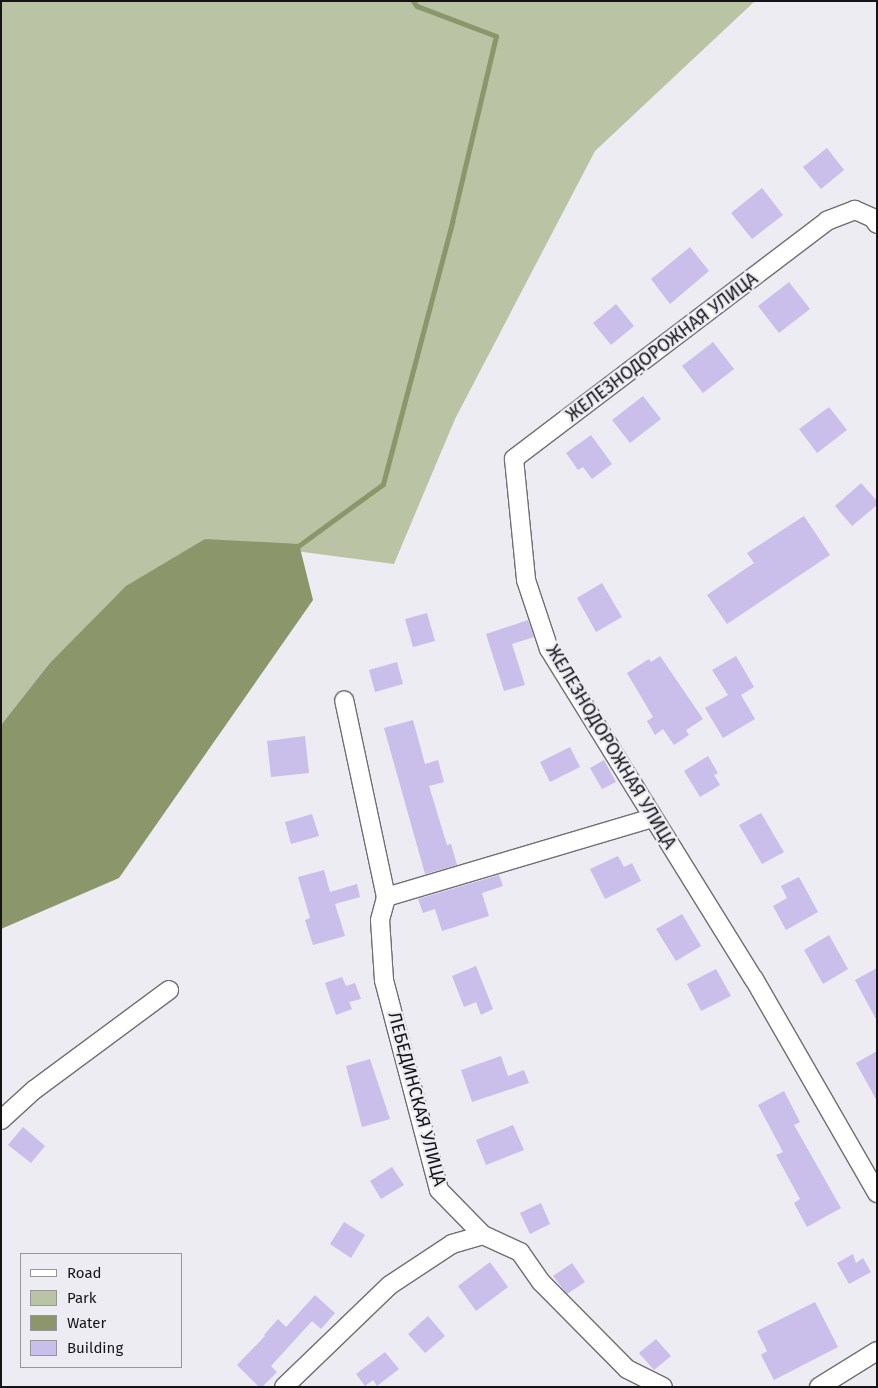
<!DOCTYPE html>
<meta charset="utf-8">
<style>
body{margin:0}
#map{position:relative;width:878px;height:1388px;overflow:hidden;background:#edecf3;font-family:"Fira Sans",sans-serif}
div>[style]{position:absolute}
.green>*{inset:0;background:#bac3a4}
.water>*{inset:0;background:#8b976b}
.stream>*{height:5px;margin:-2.5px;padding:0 2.5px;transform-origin:2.5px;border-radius:2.5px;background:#8b976b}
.building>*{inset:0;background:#cabeeb}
.roads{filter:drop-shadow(1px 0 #706e74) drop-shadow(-1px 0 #706e74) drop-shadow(0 1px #706e74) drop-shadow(0 -1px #706e74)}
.minor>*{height:18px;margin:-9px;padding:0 9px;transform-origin:9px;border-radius:9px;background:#fff}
span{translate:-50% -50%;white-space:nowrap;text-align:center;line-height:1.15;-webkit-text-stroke:4.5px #edecf3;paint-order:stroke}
.street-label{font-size:18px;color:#151517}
.frame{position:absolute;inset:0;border:2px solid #151517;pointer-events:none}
.legend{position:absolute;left:20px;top:1253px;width:162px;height:115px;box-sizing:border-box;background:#edecf3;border:1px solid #97969b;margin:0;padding:6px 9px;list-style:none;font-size:15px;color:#151517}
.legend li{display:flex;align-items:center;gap:10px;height:25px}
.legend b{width:25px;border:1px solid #97969b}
</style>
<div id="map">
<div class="green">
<div style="clip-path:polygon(1px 1px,755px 1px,595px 151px,455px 419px,394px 564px,205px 539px,49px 664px,1px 725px)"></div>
</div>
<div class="water">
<div style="clip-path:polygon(205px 539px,299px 544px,313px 600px,119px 878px,1px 929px,1px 725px,49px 664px,126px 586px)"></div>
</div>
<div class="stream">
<div style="left:294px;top:549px;width:110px;rotate:-36.1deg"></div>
<div style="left:383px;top:484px;width:271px;rotate:-75.2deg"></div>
<div style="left:452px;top:222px;width:191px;rotate:-76.7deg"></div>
<div style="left:496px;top:36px;width:85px;rotate:-159.2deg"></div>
<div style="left:417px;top:6px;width:6px;rotate:-129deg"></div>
</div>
<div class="building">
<div style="clip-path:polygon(827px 148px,844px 170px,821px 189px,803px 167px)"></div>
<div style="clip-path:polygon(762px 188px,783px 215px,752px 239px,731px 213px)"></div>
<div style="clip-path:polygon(690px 247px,709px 271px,670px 304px,651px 279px)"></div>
<div style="clip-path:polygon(789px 282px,810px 309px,779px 333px,758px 306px)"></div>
<div style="clip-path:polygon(616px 304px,634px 326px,611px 345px,593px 323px)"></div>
<div style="clip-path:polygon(713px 342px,734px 369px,703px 393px,682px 366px)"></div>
<div style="clip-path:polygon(643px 396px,661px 419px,630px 443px,612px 420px)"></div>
<div style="clip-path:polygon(829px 407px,847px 430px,817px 453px,799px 429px)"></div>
<div style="clip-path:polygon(591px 435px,612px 464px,592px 479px,583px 467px,578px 470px,566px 453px)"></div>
<div style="clip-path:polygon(861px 483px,877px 501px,877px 505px,852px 526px,835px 506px)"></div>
<div style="clip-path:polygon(804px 516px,830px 555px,727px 624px,707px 595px,754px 563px,747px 553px)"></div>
<div style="clip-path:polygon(602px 583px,622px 617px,596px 632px,577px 598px)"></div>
<div style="clip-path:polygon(427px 613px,435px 641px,413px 647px,405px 619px)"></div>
<div style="clip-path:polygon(528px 620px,534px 637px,512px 644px,525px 685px,504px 691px,486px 634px)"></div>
<div style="clip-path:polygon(660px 656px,703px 719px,686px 730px,689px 735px,674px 745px,663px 729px,655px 735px,647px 721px,653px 717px,627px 673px,649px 659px,651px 662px)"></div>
<div style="clip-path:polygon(736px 656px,754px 687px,741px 695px,755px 719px,723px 738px,705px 708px,728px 695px,712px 670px)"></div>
<div style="clip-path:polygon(397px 662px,403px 684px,375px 692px,369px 670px)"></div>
<div style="clip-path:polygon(413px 720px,425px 764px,438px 760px,444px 782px,429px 786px,447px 845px,451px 844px,457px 865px,425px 874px,384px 728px)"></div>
<div style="clip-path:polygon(305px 736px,309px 773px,271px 777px,267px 741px)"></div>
<div style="clip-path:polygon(570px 747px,580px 767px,550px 782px,540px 762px)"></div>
<div style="clip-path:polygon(708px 756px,718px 773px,714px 775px,720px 785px,700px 797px,684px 771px)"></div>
<div style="clip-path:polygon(604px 760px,616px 782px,602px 789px,590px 768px)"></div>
<div style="clip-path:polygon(761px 813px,784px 852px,762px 864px,739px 825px)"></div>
<div style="clip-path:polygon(312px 814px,319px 836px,291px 844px,285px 822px)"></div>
<div style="clip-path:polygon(618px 856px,624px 867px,632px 863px,641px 881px,605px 899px,590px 869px)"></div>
<div style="clip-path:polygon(324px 870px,330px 892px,357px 884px,360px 897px,335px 904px,345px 936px,313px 945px,305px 920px,310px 918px,298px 877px)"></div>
<div style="clip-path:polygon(499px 875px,503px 886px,482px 893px,489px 916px,442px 931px,435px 909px,423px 913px,418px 899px)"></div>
<div style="clip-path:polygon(799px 877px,818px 912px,786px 930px,773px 906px,787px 898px,781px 886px)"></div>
<div style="clip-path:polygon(682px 914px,701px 946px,676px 961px,656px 929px)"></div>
<div style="clip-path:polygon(829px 935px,848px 969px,823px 984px,804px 950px)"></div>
<div style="clip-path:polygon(476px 966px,493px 1009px,481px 1015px,476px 1002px,464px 1007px,452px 976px)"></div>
<div style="clip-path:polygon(877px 968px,877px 1021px,855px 980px)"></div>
<div style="clip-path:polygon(716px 969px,731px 996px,701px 1011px,687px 984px)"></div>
<div style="clip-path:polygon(342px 977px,346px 986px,355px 983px,361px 999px,349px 1002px,352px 1009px,336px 1015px,325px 983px)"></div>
<div style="clip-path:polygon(877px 1051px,877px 1101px,856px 1063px)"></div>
<div style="clip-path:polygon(501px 1056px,508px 1076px,524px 1070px,529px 1083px,472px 1102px,461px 1070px)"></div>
<div style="clip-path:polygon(370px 1059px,390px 1119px,362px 1127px,346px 1066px)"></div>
<div style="clip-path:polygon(784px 1091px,800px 1122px,794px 1125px,841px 1208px,807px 1227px,794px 1203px,800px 1199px,776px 1155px,783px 1152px,758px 1105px)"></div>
<div style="clip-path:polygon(513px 1125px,524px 1150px,486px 1165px,476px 1140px)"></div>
<div style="clip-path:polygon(23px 1127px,45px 1146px,31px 1163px,8px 1145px)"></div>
<div style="clip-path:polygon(392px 1167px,404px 1185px,381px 1199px,370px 1181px)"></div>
<div style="clip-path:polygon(541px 1203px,550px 1224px,530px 1234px,520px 1213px)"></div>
<div style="clip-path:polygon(344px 1222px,365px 1235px,351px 1258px,330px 1244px)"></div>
<div style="clip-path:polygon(853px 1254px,856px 1263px,863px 1258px,871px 1272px,849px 1284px,837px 1263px)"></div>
<div style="clip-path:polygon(490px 1262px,508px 1287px,476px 1311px,458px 1286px)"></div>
<div style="clip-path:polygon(572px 1263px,585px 1282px,567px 1294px,553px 1276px)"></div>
<div style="clip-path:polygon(315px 1295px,335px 1313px,321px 1329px,312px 1321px,271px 1366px,277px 1372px,262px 1387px,259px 1387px,237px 1365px,265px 1336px,264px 1335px,278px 1319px,286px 1327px)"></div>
<div style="clip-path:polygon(815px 1302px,838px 1347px,774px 1380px,761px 1355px,767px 1351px,757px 1331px)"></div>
<div style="clip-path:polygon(428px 1316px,445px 1336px,425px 1353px,408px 1334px)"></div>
<div style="clip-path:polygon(656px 1339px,671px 1356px,654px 1370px,639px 1353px)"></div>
<div style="clip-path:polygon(385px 1352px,399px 1369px,377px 1386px,373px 1380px,365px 1386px,356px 1374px)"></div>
</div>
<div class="roads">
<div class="minor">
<div style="left:877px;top:224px;width:7px;rotate:-124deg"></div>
<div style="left:873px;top:218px;width:20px;rotate:-156deg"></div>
<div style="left:855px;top:210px;width:30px;rotate:159deg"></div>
<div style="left:827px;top:221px;width:393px;rotate:142.8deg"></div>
<div style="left:514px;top:459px;width:122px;rotate:84.3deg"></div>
<div style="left:526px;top:580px;width:73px;rotate:71.6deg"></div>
<div style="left:549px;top:649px;width:388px;rotate:58.2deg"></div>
<div style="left:754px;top:979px;width:247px;rotate:60.1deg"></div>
<div style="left:386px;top:897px;width:278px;rotate:-16.5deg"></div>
<div style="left:1px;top:1120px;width:45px;rotate:-42.3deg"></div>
<div style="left:34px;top:1090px;width:168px;rotate:-36.5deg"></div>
<div style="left:483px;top:1235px;width:41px;rotate:24.7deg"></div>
<div style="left:520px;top:1252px;width:37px;rotate:55deg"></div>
<div style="left:541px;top:1282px;width:122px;rotate:45.3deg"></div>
<div style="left:627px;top:1369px;width:40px;rotate:26.6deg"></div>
<div style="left:284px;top:1387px;width:147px;rotate:-43.9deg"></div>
<div style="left:390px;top:1285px;width:74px;rotate:-33.5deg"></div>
<div style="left:452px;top:1244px;width:32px;rotate:-16deg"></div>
<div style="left:483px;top:1235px;width:63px;rotate:-134.4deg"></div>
<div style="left:439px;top:1190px;width:217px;rotate:-104.7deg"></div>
<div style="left:384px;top:980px;width:60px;rotate:-93.8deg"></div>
<div style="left:380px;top:920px;width:24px;rotate:-75deg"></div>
<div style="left:386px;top:897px;width:201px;rotate:-102deg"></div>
<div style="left:819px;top:1387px;width:68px;rotate:-31.8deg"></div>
</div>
</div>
<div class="street-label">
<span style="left:662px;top:347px;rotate:-37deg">ЖЕЛЕЗНОДОРОЖНАЯ УЛИЦА</span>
<span style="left:611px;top:747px;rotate:59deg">ЖЕЛЕЗНОДОРОЖНАЯ УЛИЦА</span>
<span style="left:417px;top:1099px;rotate:75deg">ЛЕБЕДИНСКАЯ УЛИЦА</span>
</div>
<div class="frame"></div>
<ul class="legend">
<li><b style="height:6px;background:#fff"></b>Road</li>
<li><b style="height:14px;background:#bac3a4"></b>Park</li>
<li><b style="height:14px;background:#8b976b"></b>Water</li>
<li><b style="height:14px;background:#cabeeb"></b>Building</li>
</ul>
</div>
